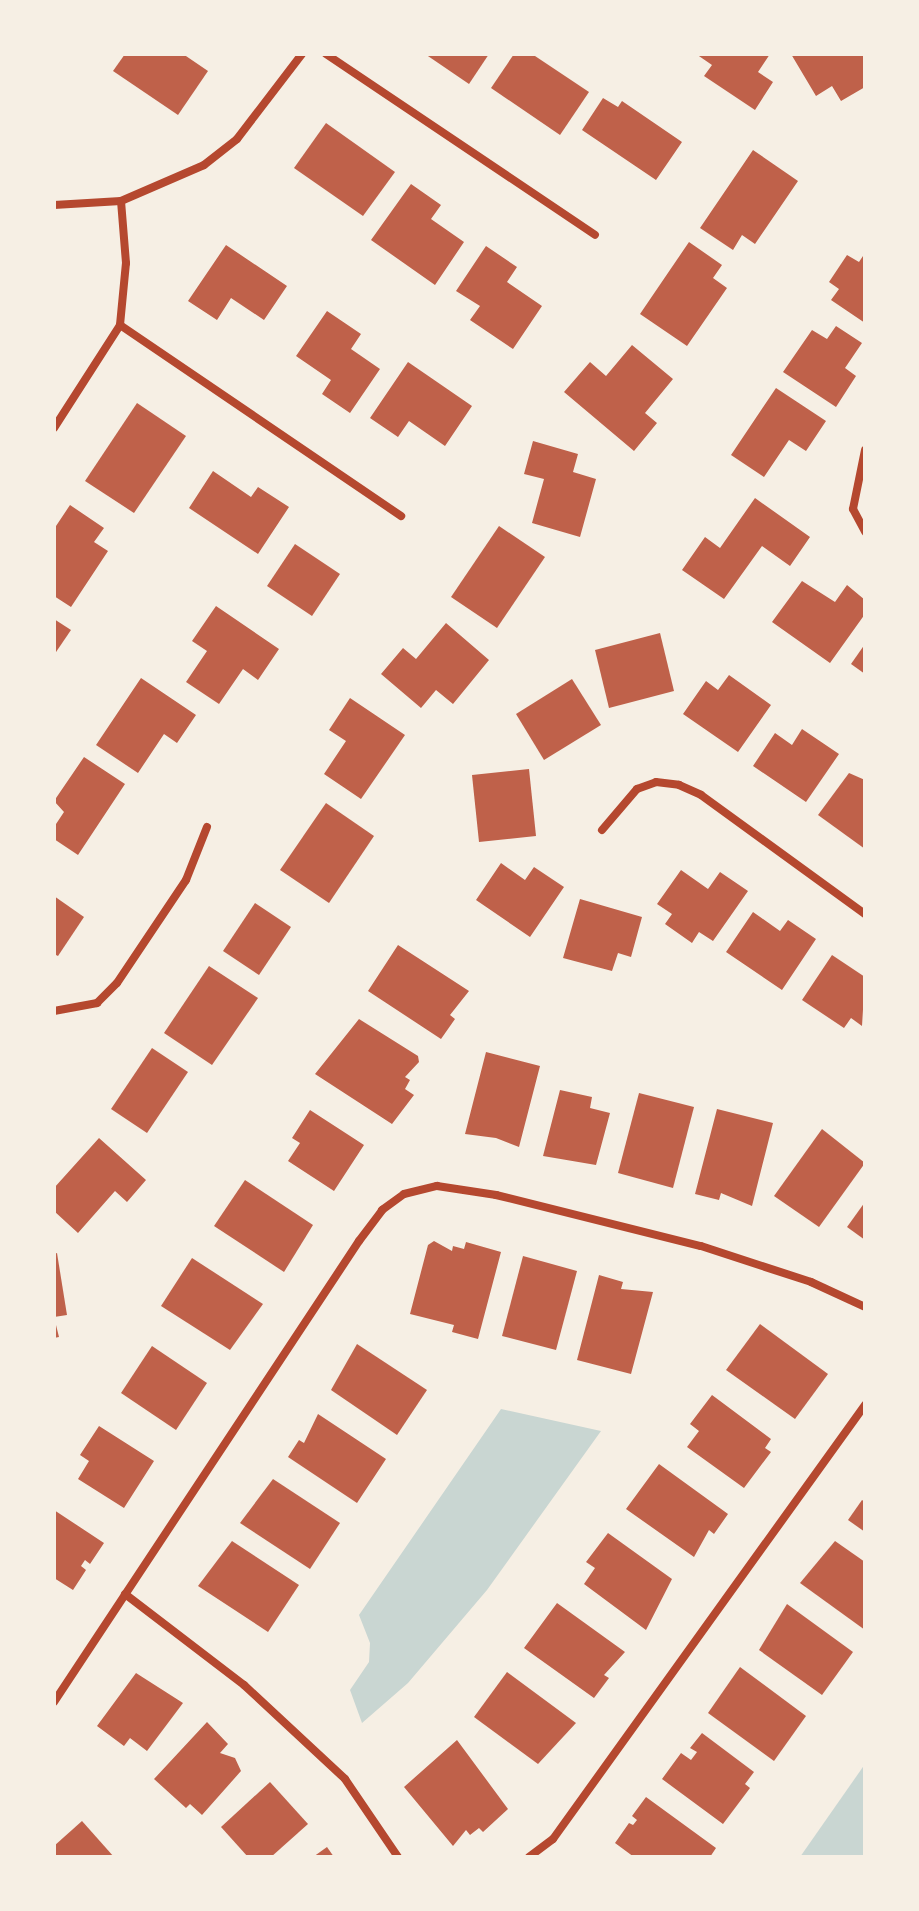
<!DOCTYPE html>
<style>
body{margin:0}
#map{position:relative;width:919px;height:1911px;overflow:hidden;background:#f6efe4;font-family:"Fira Sans",sans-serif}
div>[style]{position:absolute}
.water>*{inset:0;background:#c9d6d2}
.building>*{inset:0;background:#bf614a}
.minor>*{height:8px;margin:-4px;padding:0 4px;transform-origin:4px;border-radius:4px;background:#b5482f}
span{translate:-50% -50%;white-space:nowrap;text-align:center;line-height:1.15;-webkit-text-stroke:6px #f6efe4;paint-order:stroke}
.frame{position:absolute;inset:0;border:56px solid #f6efe4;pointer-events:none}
</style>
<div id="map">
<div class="water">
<div style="clip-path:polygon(501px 1409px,601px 1431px,487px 1590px,408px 1683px,362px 1723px,350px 1690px,369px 1662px,370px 1643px,359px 1615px)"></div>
<div style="clip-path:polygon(865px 1764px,865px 1857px,800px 1857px)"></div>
</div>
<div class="building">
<div style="clip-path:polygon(125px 54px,183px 54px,208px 71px,178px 115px,113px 71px)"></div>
<div style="clip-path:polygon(425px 54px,489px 54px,469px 84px)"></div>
<div style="clip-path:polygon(514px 54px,532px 54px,589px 92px,560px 135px,491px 88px)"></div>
<div style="clip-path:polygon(696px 54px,770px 54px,758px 72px,773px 82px,755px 110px,704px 76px,712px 65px)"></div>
<div style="clip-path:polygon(791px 54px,865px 54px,865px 87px,841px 101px,832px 86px,816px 96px)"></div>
<div style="clip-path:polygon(603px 98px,618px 107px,622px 101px,682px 142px,656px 180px,582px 130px)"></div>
<div style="clip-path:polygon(326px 123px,395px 172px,363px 216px,294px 168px)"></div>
<div style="clip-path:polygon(753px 150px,798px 181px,755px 244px,742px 235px,733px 250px,700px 228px)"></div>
<div style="clip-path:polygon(411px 184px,441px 205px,431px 219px,464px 242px,435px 285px,371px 240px)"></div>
<div style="clip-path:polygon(689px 242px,722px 265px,713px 278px,727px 288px,687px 346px,640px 314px)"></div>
<div style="clip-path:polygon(226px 245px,287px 286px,264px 320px,231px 298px,217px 320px,188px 301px)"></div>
<div style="clip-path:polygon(486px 246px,517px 267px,507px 282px,542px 306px,513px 349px,470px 320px,480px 306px,456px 291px)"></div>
<div style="clip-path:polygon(865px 253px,865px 323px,831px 300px,839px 289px,829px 282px,847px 255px,859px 262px)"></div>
<div style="clip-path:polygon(327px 311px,361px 334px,351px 349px,380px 369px,350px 413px,322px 394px,331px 380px,296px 356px)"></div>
<div style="clip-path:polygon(836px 326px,862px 343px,845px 368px,856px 376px,836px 407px,783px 372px,812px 330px,827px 339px)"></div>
<div style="clip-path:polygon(632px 345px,673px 379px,645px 413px,657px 423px,634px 451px,564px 392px,590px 362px,606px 376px)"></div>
<div style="clip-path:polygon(408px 362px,472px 406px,445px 446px,409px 421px,398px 437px,370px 418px)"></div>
<div style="clip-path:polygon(776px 388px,826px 421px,806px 451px,789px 440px,764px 477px,731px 455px)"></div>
<div style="clip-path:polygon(137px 403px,186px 436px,134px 513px,85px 481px)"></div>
<div style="clip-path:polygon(533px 441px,578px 454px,573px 472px,596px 479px,580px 537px,532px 523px,544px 479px,524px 474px)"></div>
<div style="clip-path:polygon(213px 471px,251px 497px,258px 487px,289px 507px,258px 554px,189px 508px)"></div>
<div style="clip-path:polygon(755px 498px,810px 537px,790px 566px,762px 546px,724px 599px,682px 570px,705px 537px,720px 548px)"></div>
<div style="clip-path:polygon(70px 505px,104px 528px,94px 542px,108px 551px,71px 607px,54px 596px,54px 529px)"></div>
<div style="clip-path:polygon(499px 526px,545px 557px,497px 628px,451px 597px)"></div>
<div style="clip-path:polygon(295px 544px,340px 574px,312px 616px,267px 586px)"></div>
<div style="clip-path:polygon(802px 581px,835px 602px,847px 585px,865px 600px,865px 614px,830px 663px,772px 622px)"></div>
<div style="clip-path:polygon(216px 606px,279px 649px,258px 680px,243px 669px,219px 704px,186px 682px,207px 651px,192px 641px)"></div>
<div style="clip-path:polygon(54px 619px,71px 630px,54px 655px)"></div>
<div style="clip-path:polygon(446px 623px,489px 660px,453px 704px,436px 690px,421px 708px,381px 674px,403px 648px,416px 659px)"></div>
<div style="clip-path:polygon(660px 633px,674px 691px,609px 708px,595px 650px)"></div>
<div style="clip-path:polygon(865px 644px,865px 674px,851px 664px)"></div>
<div style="clip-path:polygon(729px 675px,771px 705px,738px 752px,683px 714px,706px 681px,718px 690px)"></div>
<div style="clip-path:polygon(141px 678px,196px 715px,177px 743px,164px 734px,138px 773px,96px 745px)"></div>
<div style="clip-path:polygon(572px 679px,601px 725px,544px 760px,516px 714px)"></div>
<div style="clip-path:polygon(350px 698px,405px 735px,361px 799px,324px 774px,346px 741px,329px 730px)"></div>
<div style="clip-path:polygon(802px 729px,839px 754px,806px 802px,753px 766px,775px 733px,792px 745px)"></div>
<div style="clip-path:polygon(84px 757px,125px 784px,78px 855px,54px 839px,54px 827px,64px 812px,54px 801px)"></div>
<div style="clip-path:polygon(529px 769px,536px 836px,479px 842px,472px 775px)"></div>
<div style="clip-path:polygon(849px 773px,865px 780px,865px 849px,818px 815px)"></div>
<div style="clip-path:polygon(326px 803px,374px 836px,329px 903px,280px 870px)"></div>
<div style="clip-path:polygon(501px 863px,525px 880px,534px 867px,564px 887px,530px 937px,476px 900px)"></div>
<div style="clip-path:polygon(681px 870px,708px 889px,720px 872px,748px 891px,713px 941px,699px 932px,692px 943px,665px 924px,672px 914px,657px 904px)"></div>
<div style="clip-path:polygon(54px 896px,84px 917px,58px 956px,54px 954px)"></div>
<div style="clip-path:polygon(580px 899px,642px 917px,631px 957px,618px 953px,612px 971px,563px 958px)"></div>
<div style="clip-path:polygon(255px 903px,291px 927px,259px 975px,223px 951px)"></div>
<div style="clip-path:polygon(753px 912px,780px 931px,788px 920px,816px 939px,782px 990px,726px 952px)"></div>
<div style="clip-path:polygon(398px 945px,469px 991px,450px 1015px,455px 1019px,441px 1039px,368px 991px)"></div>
<div style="clip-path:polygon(832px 955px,865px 977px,862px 1026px,851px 1018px,844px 1028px,802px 1000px)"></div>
<div style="clip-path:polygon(209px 966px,258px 998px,212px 1065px,164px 1033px)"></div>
<div style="clip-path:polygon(359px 1019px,418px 1056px,419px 1062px,405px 1077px,410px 1080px,405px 1089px,414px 1095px,392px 1124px,315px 1074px)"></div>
<div style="clip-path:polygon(152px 1048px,188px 1072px,147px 1133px,111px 1109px)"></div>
<div style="clip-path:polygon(486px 1052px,540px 1066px,519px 1147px,496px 1138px,465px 1134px)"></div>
<div style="clip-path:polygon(560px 1090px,592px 1097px,590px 1108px,610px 1113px,596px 1165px,543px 1156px)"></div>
<div style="clip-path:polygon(639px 1093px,694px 1107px,673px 1188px,618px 1173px)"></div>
<div style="clip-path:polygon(717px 1109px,773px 1123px,752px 1206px,721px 1193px,719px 1200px,695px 1194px)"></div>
<div style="clip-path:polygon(310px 1110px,364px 1145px,334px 1191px,288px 1161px,300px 1143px,292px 1138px)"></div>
<div style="clip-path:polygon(822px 1129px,865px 1163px,819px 1227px,774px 1196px)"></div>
<div style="clip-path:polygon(99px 1138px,146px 1180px,127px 1202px,115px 1191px,78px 1233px,54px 1211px,54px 1188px)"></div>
<div style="clip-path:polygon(245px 1180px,313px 1225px,284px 1272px,214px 1226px)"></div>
<div style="clip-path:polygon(865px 1202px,865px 1240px,847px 1227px)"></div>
<div style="clip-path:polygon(434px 1241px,452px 1251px,453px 1246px,464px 1249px,466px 1242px,501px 1252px,478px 1339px,452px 1332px,454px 1325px,410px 1314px,428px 1245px)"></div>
<div style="clip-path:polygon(57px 1253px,67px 1315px,54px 1317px,54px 1254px)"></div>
<div style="clip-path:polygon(523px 1256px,577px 1271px,556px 1350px,502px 1336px)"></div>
<div style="clip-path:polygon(192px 1258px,263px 1304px,230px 1350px,161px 1306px)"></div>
<div style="clip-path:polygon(599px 1275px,623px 1282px,621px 1289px,653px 1292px,631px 1374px,577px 1360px)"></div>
<div style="clip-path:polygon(54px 1317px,59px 1337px,54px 1338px)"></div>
<div style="clip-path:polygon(760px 1324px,828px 1374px,795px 1419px,726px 1370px)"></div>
<div style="clip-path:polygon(357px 1344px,427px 1390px,397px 1435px,331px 1390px)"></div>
<div style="clip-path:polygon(152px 1346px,207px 1383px,176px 1430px,121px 1393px)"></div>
<div style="clip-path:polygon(712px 1395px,771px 1439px,765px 1448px,771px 1452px,744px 1488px,687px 1447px,699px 1431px,690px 1424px)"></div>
<div style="clip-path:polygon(318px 1414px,386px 1459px,357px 1503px,288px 1457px,299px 1440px,304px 1443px)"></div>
<div style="clip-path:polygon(99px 1426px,154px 1461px,124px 1508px,78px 1479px,89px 1461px,80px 1455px)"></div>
<div style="clip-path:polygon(659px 1464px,728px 1514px,714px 1534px,709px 1530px,694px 1557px,626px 1509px)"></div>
<div style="clip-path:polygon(273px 1479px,340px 1523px,310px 1569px,240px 1523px)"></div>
<div style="clip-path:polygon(862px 1500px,865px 1502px,865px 1532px,848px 1520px)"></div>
<div style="clip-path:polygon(54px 1510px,104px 1543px,90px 1564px,85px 1560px,81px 1566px,86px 1570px,73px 1590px,54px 1578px)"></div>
<div style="clip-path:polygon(608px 1533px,672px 1579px,646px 1630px,584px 1584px,595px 1568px,586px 1562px)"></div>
<div style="clip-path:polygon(232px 1541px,299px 1585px,268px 1632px,198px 1586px)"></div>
<div style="clip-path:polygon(835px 1541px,865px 1562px,865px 1630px,800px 1583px)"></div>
<div style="clip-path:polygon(557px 1603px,625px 1652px,604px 1675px,609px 1678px,594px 1698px,524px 1648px)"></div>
<div style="clip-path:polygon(787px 1604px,853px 1652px,822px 1695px,759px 1650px)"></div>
<div style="clip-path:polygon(740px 1667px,806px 1716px,774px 1761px,708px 1713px)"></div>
<div style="clip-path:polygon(507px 1672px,576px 1723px,538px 1764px,474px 1717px)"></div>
<div style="clip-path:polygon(136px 1673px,183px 1703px,147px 1751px,130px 1738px,124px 1746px,97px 1726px)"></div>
<div style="clip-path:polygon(207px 1722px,228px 1744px,220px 1753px,235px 1758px,241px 1771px,202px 1815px,190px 1804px,186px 1808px,154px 1779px)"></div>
<div style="clip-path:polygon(702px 1733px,754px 1772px,745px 1784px,750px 1788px,723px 1824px,662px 1779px,681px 1753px,691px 1760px,697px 1752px,690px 1748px)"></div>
<div style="clip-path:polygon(457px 1740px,508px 1809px,483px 1832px,479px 1828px,470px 1835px,466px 1830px,453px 1846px,404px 1787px)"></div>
<div style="clip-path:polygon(270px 1782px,308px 1824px,271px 1857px,248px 1857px,221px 1827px)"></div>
<div style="clip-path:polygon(646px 1797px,716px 1848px,710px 1857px,634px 1857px,615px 1843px,629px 1823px,633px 1825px,637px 1820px,632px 1816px)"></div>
<div style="clip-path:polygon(82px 1821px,114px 1857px,54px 1857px,54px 1846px)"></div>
<div style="clip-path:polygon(327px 1847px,334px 1857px,313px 1857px)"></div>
</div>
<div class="minor">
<div style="left:326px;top:54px;width:324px;rotate:33.9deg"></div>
<div style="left:54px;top:205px;width:67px;rotate:-3.4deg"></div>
<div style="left:121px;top:201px;width:90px;rotate:-23.4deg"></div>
<div style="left:204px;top:165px;width:42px;rotate:-38.2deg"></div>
<div style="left:237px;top:139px;width:107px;rotate:-52.6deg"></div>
<div style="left:120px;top:325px;width:340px;rotate:34.2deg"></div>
<div style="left:54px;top:428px;width:122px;rotate:-57.3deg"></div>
<div style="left:120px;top:325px;width:62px;rotate:-84.5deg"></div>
<div style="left:126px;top:263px;width:62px;rotate:-94.6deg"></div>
<div style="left:865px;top:450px;width:60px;rotate:101.5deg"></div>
<div style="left:853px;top:509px;width:26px;rotate:62deg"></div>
<div style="left:602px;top:830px;width:54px;rotate:-49.5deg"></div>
<div style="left:637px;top:789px;width:20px;rotate:-20deg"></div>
<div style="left:656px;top:782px;width:23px;rotate:7deg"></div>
<div style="left:679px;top:785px;width:24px;rotate:24deg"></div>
<div style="left:701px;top:795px;width:203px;rotate:36deg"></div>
<div style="left:54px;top:1011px;width:44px;rotate:-10.5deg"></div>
<div style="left:97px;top:1003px;width:28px;rotate:-45deg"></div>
<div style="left:117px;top:983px;width:124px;rotate:-56.2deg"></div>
<div style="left:186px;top:880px;width:57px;rotate:-68.4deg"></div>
<div style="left:125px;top:1594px;width:150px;rotate:37.4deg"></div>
<div style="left:244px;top:1685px;width:138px;rotate:42.9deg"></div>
<div style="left:345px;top:1779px;width:94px;rotate:55.8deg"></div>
<div style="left:54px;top:1702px;width:553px;rotate:-56.51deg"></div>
<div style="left:359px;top:1241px;width:39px;rotate:-53deg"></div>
<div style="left:382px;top:1210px;width:27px;rotate:-36deg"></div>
<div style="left:404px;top:1194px;width:34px;rotate:-14deg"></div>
<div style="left:437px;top:1186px;width:60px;rotate:8.7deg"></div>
<div style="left:496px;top:1195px;width:211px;rotate:14deg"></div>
<div style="left:701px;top:1246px;width:116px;rotate:18.1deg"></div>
<div style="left:811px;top:1282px;width:60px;rotate:24.8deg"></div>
<div style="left:529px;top:1857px;width:30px;rotate:-37deg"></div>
<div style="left:553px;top:1839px;width:535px;rotate:-54.29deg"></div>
</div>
<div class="frame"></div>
</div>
